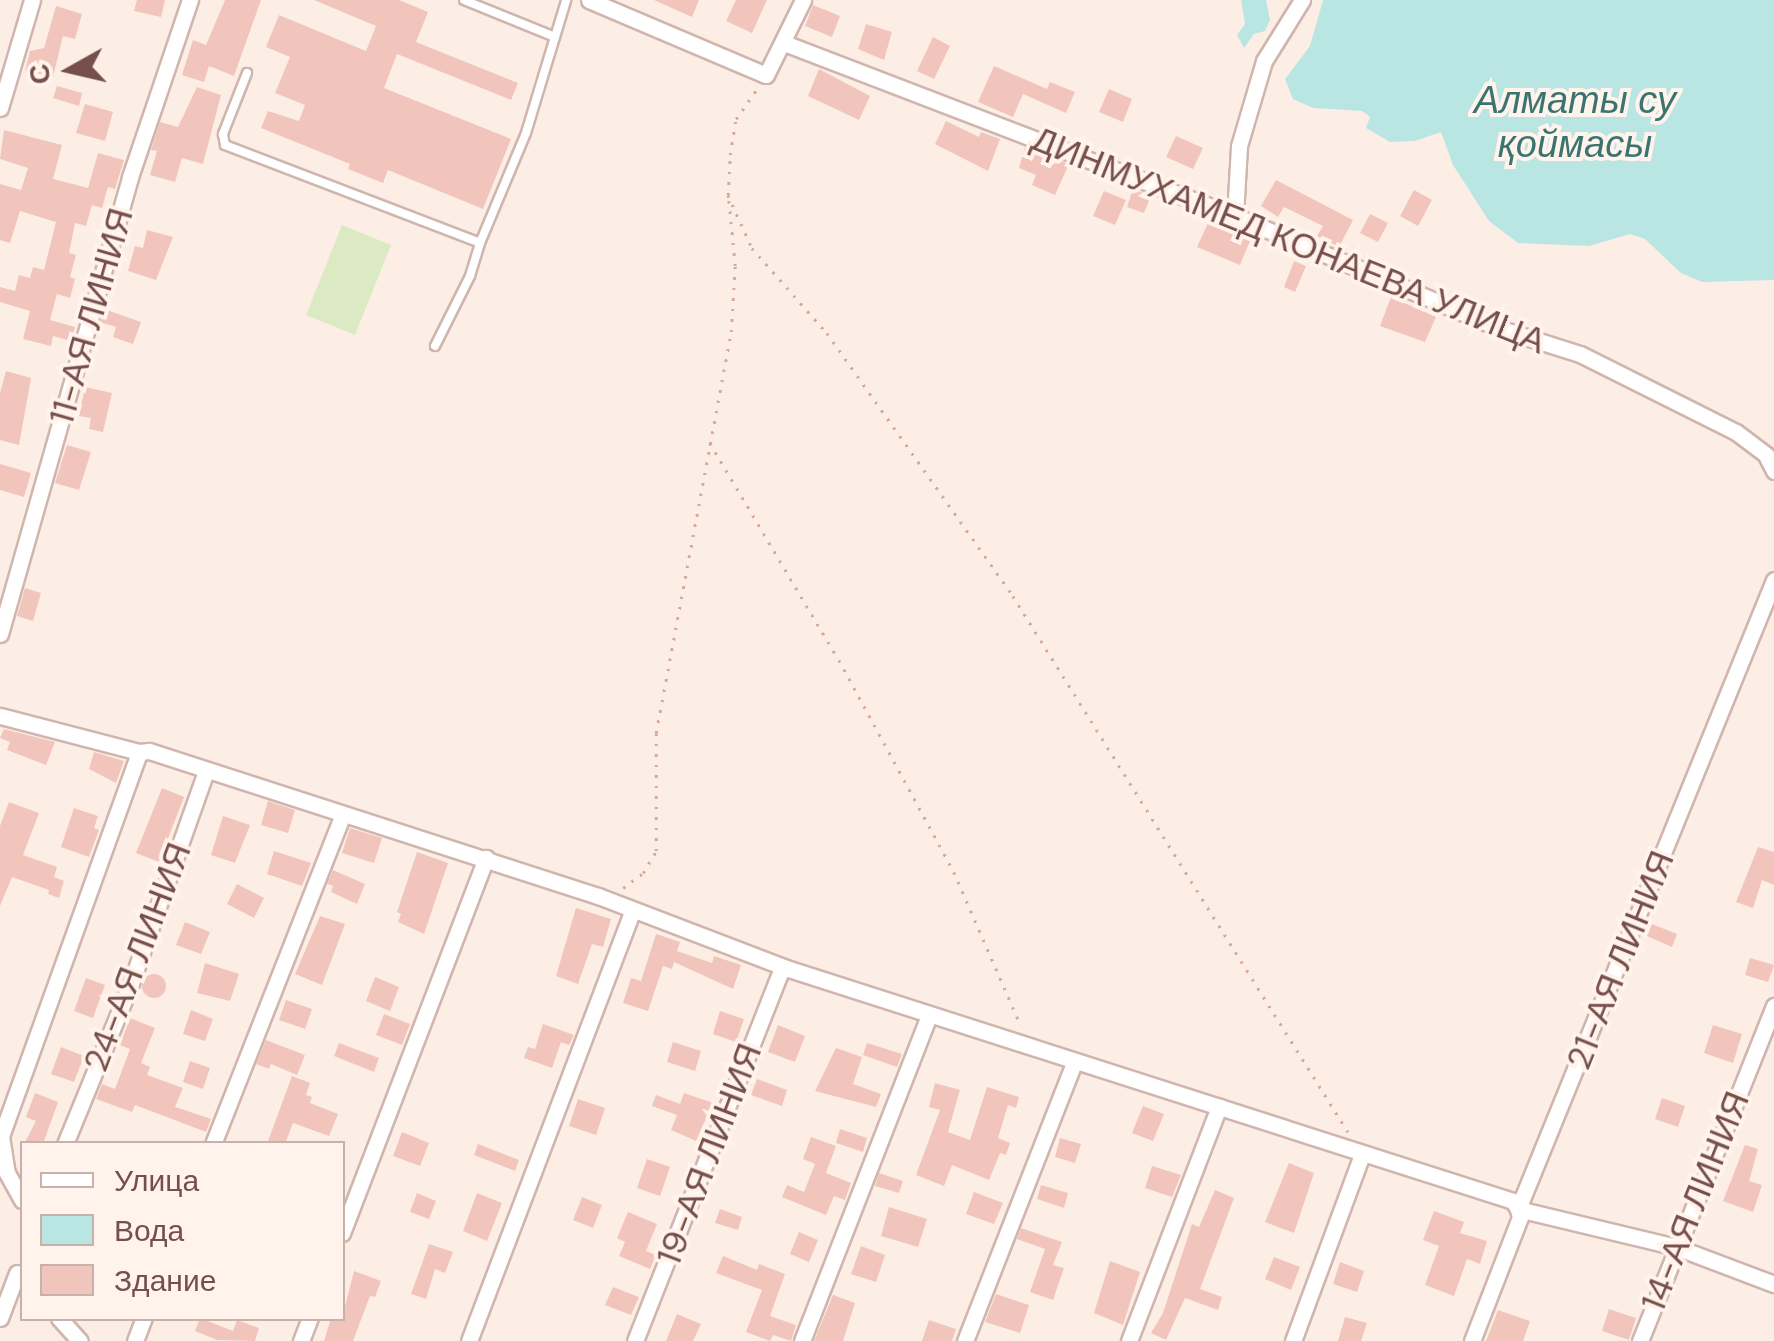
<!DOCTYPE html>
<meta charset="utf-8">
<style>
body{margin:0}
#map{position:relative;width:1774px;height:1341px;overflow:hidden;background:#fceee5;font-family:"DM Sans",sans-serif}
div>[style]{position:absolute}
.green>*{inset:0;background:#dceac3}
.water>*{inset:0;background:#b9e6e2}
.building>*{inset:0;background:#f2c5bc}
.round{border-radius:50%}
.path>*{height:2.5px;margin-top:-1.25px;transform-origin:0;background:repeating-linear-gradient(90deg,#d7a89f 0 2.5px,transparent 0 10.5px)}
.roads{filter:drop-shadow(2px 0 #d0b5ae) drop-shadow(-2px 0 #d0b5ae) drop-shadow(0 2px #d0b5ae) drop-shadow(0 -2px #d0b5ae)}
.service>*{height:8px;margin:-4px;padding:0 4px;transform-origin:4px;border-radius:4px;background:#fff}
.minor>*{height:15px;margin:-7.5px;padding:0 7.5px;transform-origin:7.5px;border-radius:7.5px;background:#fff}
span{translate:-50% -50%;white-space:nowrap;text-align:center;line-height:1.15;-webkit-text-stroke:8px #fff3eb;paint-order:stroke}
.street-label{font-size:35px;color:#764f4a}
.water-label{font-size:38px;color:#3a7470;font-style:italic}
.legend{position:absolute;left:20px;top:1141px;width:325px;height:180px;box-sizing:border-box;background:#fff3eb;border:2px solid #c8b1ab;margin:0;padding:12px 18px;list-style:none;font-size:30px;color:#764f4a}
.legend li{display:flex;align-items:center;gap:20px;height:50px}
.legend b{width:50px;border:2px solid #c8b1ab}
.north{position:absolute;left:20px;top:20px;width:100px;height:100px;-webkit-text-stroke:8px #fff3eb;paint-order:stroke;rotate:262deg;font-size:28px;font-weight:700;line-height:40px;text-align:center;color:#764f4a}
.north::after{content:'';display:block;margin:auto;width:35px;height:45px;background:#764f4a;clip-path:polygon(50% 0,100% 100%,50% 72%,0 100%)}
</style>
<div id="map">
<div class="green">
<div style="clip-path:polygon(342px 225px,391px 245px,355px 335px,306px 315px)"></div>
</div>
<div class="water">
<div style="clip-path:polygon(1241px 0,1266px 0,1270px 20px,1265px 31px,1254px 34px,1244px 48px,1237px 35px,1245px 24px)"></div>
<div style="clip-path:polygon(1323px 0,1774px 0,1774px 280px,1702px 282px,1681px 273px,1645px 239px,1630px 234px,1589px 246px,1518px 243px,1489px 221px,1453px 165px,1441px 132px,1415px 141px,1390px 142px,1366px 128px,1370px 117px,1362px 111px,1313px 108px,1293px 99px,1285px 79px,1310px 46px)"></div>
</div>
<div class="building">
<div style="clip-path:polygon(137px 0,165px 0,161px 17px,134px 11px)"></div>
<div style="clip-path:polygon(225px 0,261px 0,234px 76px,209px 66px,204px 82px,182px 75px,193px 40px,206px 45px)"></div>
<div style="clip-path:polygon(314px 0,399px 0,428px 12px,416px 42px,518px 83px,511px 100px,397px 54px,384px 88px,511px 139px,483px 209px,388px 170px,383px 183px,348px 169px,350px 164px,261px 128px,268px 111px,299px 121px,305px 105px,275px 93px,290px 57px,266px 47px,279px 15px,366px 51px,376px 26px)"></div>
<div style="clip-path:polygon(654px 0,699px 0,692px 17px)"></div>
<div style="clip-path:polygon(736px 0,767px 0,752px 33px,726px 21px)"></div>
<div style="clip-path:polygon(813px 5px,840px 16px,832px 37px,805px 26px)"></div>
<div style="clip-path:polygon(56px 6px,82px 14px,75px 39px,63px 36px,53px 77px,25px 71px,30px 51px,44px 48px)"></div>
<div style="clip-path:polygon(866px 24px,892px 32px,884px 60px,858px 49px)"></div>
<div style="clip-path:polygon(933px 37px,950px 46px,934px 79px,917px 71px)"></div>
<div style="clip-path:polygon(994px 66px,1047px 89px,1050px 82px,1075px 92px,1066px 113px,1023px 94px,1013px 117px,978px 102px)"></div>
<div style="clip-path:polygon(819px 69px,870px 96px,859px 120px,808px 96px)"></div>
<div style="clip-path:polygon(57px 86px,82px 93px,79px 106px,53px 98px)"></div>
<div style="clip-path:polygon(197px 87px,221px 95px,203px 164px,182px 158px,175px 182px,150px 175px,157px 151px,151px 150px,160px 122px,178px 127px)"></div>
<div style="clip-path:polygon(1109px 89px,1132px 99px,1123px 122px,1099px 112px)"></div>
<div style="clip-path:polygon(85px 104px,113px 112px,105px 141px,76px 133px)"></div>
<div style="clip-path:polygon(946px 121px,979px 137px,981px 132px,1000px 139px,988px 171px,935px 144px)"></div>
<div style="clip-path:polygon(4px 130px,62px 145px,53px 179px,88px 188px,98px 153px,124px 160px,115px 189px,108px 187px,102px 208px,92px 205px,86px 226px,75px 223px,69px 253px,76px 255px,70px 277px,75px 279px,70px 298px,57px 294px,50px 320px,75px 327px,71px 341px,53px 336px,51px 346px,23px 339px,30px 311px,0 302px,0 287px,15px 291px,19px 275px,30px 278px,33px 267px,44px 270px,56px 222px,20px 211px,10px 243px,0 240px,0 184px,21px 190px,28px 168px,0 159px)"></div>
<div style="clip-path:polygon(1176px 136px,1203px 148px,1193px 169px,1166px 157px)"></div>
<div style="clip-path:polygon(1025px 147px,1069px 164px,1055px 195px,1032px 185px,1036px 175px,1019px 168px)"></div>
<div style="clip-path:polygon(1276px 180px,1353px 220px,1339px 247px,1317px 236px,1323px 226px,1284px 207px,1278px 217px,1261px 206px)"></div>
<div style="clip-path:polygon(1133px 189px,1151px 196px,1144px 213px,1127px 207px)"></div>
<div style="clip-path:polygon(1414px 190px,1432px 200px,1418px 226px,1400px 216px)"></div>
<div style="clip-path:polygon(1104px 191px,1126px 200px,1115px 225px,1093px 216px)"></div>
<div style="clip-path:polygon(1370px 214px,1388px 223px,1378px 242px,1360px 233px)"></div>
<div style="clip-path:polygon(1209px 221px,1250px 241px,1240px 265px,1197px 247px)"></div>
<div style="clip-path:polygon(147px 230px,173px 237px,156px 280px,128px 271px,135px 246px,143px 248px)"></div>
<div style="clip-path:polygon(1294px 261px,1306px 266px,1295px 292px,1284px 287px)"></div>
<div style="clip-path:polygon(1391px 297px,1436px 317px,1425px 342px,1380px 326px)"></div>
<div style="clip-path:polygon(104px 309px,141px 322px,133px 344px,113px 337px,116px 327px,100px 322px)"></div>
<div style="clip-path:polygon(6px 371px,31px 378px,19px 445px,0 440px,0 393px)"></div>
<div style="clip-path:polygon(85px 387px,112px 393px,103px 432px,89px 429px,91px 418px,79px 416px)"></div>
<div style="clip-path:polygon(67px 445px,91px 452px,79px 490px,55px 483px)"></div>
<div style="clip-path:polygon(0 464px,31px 473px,24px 497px,0 490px)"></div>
<div style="clip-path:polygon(25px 588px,41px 593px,33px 621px,17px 616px)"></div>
<div style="clip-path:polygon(4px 729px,55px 742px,46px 765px,7px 750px,10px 742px,0 738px)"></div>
<div style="clip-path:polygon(94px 752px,124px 761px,116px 783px,89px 769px)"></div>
<div style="clip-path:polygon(162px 788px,184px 797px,159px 862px,136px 853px)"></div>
<div style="clip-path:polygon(268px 801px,295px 810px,288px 833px,261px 825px)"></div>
<div style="clip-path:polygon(9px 802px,39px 813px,23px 855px,57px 867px,54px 877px,64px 881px,59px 898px,48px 894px,49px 890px,12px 877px,0 906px,0 826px)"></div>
<div style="clip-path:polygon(74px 808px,98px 816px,94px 828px,99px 830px,89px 857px,61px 847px)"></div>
<div style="clip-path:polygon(223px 816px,250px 825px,235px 863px,211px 855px)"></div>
<div style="clip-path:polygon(350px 828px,382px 838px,374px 863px,342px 853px)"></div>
<div style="clip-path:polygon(1758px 847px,1774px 852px,1774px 885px,1762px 880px,1753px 908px,1736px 902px)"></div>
<div style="clip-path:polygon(274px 851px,311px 863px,302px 886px,267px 874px)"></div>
<div style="clip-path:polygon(417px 852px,448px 863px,424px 934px,398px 922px,401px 914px,397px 912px)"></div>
<div style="clip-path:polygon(333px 870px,365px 884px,357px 904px,331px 892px,333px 886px,327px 884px)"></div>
<div style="clip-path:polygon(237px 884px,264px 898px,254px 918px,227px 904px)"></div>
<div style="clip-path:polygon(576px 908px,611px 919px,603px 947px,592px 944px,578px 984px,556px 976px)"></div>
<div style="clip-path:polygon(320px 916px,345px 924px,322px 985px,295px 974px)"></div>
<div style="clip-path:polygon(185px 922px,210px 932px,201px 954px,176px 945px)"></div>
<div style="clip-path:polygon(1652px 924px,1677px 934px,1672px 947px,1647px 936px)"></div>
<div style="clip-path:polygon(656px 934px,680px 942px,677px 951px,712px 963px,714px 956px,741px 965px,733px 989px,674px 962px,672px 969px,663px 966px,648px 1011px,623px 1003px,631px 978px,641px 981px)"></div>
<div style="clip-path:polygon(1750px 958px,1774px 965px,1768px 982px,1745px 975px)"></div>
<div style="clip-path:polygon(205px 963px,239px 974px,230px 1001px,197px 993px)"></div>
<div class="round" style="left:142px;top:974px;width:24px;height:24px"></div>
<div style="clip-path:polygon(375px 977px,399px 987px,390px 1011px,366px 1001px)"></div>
<div style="clip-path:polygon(86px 978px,105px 985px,93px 1018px,74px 1011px)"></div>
<div style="clip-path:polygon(286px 1000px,312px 1009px,305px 1029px,279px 1020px)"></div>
<div style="clip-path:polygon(191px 1010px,213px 1019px,205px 1041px,183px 1034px)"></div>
<div style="clip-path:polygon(720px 1011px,744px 1019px,736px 1042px,713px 1034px)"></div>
<div style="clip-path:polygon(384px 1014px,410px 1024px,402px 1045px,376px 1035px)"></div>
<div style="clip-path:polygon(130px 1018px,155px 1028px,141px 1063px,150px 1067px,147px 1075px,183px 1088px,175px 1107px,211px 1119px,206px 1132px,135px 1105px,132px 1112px,96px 1099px,102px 1084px,115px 1089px,130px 1049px,120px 1045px)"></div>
<div style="clip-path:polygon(543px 1024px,574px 1035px,569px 1045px,561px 1042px,552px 1068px,524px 1058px,528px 1047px,535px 1049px)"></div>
<div style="clip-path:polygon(778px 1025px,805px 1036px,795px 1062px,768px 1052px)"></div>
<div style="clip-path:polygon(1713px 1025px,1742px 1034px,1733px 1063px,1704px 1053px)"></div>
<div style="clip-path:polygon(266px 1040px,305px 1055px,297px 1075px,271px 1064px,269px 1069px,256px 1064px)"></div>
<div style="clip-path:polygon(673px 1042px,701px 1051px,695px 1071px,667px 1062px)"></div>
<div style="clip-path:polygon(339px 1043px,379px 1058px,374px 1072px,334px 1056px)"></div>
<div style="clip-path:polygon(867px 1043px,902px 1054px,897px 1067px,863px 1055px)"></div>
<div style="clip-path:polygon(61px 1047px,84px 1056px,74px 1082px,51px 1074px)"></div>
<div style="clip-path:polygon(836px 1048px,862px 1057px,853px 1084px,881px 1094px,876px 1107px,815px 1091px)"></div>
<div style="clip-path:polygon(190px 1061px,210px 1068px,203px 1089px,183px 1082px)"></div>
<div style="clip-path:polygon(292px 1076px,310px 1083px,306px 1095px,312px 1097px,310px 1103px,338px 1114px,329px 1136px,293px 1123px,285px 1144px,267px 1144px)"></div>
<div style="clip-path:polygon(757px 1079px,787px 1090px,782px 1106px,751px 1095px)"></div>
<div style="clip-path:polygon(935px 1083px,960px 1090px,948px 1132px,970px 1140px,987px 1087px,1019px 1097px,1016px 1108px,1008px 1105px,998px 1138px,1010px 1143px,1006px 1155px,1000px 1153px,989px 1180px,952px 1165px,944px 1186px,916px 1175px,940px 1110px,929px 1107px)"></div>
<div style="clip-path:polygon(35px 1093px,58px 1102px,43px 1144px,24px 1144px,36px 1121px,26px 1117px)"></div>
<div style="clip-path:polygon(684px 1093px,713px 1103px,696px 1141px,671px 1130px,677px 1115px,652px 1106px,656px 1095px,680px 1104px)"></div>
<div style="clip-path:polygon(1662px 1098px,1685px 1106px,1678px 1127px,1655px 1119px)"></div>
<div style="clip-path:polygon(578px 1099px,605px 1108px,596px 1135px,569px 1126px)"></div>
<div style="clip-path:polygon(1143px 1106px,1164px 1114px,1153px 1141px,1132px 1133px)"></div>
<div style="clip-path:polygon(840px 1129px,867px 1138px,863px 1152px,836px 1143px)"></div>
<div style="clip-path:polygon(402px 1132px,429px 1143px,420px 1166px,393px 1156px)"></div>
<div style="clip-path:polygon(811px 1137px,836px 1146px,826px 1173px,851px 1183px,845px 1200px,834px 1196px,826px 1215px,782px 1197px,787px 1185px,804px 1192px,815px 1164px,803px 1159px)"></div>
<div style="clip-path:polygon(1060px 1138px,1081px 1144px,1075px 1163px,1055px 1157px)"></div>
<div style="clip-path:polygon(478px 1144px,519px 1160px,515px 1171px,474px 1155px)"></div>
<div style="clip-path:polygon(1745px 1145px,1758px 1149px,1749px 1181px,1762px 1185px,1753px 1212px,1723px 1201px)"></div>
<div style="clip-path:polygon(647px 1159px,670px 1167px,660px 1196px,637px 1188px)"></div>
<div style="clip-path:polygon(1289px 1163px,1314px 1173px,1294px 1233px,1265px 1222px)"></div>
<div style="clip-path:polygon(1152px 1166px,1181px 1175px,1172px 1197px,1145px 1188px)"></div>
<div style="clip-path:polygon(879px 1173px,903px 1181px,899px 1193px,875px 1186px)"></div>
<div style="clip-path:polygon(1041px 1185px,1068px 1193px,1064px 1208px,1037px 1199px)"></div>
<div style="clip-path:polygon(1215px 1190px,1234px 1198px,1200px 1289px,1222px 1297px,1218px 1310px,1185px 1298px,1166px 1340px,1151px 1333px,1163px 1313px,1192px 1224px,1199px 1227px)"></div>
<div style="clip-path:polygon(974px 1192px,1003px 1203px,994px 1224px,966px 1214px)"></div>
<div style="clip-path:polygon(417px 1193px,436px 1201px,429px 1219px,410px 1212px)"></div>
<div style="clip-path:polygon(477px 1193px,502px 1203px,487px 1241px,463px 1231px)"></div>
<div style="clip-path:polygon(582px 1197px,602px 1205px,593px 1228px,573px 1220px)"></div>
<div style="clip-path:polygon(889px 1207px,927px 1219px,918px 1247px,881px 1236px)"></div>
<div style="clip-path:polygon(720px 1209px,742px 1217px,738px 1230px,715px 1223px)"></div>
<div style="clip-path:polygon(1434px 1211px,1464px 1222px,1460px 1233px,1487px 1241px,1480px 1264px,1467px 1259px,1454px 1296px,1425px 1285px,1439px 1246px,1423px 1240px)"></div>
<div style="clip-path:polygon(628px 1212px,657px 1224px,646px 1251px,656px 1255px,650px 1269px,619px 1256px,625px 1242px,617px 1238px)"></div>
<div style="clip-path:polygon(1021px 1228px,1062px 1242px,1053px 1265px,1064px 1268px,1053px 1300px,1030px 1292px,1045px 1249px,1017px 1239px)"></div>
<div style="clip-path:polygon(799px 1232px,818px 1240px,809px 1262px,790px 1254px)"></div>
<div style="clip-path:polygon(429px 1244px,453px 1252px,445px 1273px,435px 1269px,426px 1299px,411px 1294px)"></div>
<div style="clip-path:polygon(861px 1246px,885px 1255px,876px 1282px,851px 1274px)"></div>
<div style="clip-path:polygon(723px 1256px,757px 1270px,759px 1264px,785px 1274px,770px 1316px,796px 1325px,791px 1341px,773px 1335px,770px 1341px,746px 1332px,762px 1290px,716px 1273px)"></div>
<div style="clip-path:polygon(1274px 1257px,1300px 1267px,1291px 1290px,1265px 1279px)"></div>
<div style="clip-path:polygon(1110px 1261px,1140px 1272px,1123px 1325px,1094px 1313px)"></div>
<div style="clip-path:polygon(1340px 1262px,1364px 1271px,1357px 1292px,1333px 1284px)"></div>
<div style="clip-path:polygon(354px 1271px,381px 1281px,375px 1297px,370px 1296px,353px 1341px,324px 1341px,331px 1318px,342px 1318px)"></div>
<div style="clip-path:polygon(613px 1287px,639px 1297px,631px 1315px,605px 1305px)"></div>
<div style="clip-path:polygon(996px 1294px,1029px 1305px,1020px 1333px,985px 1322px)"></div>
<div style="clip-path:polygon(833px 1295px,855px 1303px,843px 1341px,814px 1341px)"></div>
<div style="clip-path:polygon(1609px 1309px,1636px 1318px,1629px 1340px,1602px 1331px)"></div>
<div style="clip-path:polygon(1498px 1310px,1530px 1321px,1523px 1341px,1486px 1341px)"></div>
<div style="clip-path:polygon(677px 1314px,701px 1324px,693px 1341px,666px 1341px)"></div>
<div style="clip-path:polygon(1345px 1317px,1367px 1323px,1361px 1341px,1338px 1341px)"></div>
<div style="clip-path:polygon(200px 1318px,233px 1331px,237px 1320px,259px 1328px,255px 1341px,217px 1340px,195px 1331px)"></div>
<div style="clip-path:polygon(929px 1320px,956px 1329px,952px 1341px,922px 1341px)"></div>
</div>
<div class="path">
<div style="left:728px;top:195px;width:58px;rotate:65.6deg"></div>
<div style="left:752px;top:248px;width:113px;rotate:48.6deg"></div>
<div style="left:827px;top:333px;width:322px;rotate:54.7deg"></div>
<div style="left:1013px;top:596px;width:632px;rotate:57.99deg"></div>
<div style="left:710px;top:443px;width:252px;rotate:59.3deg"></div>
<div style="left:839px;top:660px;width:241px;rotate:61.5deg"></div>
<div style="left:954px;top:872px;width:168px;rotate:66.5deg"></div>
<div style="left:623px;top:888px;width:25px;rotate:-37deg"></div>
<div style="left:643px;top:873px;width:26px;rotate:-59deg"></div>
<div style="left:656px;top:851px;width:118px;rotate:-90deg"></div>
<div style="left:656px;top:733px;width:408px;rotate:-79.4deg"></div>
<div style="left:731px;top:332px;width:66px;rotate:-86.5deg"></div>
<div style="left:735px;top:266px;width:71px;rotate:-95.6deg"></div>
<div style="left:728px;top:195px;width:40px;rotate:-87.1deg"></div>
<div style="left:730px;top:155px;width:36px;rotate:-81deg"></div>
<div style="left:736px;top:119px;width:35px;rotate:-55deg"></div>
</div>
<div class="roads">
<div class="service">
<div style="left:555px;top:37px;width:39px;rotate:-73deg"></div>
<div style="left:247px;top:73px;width:66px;rotate:111.5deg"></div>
<div style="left:223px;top:134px;width:11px;rotate:80deg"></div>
<div style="left:225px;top:145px;width:273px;rotate:21deg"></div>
<div style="left:480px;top:243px;width:119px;rotate:-67.3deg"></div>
<div style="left:526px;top:133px;width:100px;rotate:-73.2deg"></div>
<div style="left:555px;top:37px;width:98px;rotate:-157.9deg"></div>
<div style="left:435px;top:346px;width:78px;rotate:-63.4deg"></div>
<div style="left:470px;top:276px;width:34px;rotate:-73deg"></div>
</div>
<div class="minor">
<div style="left:589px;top:0;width:192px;rotate:23deg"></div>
<div style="left:766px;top:75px;width:84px;rotate:-63.7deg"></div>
<div style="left:784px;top:43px;width:483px;rotate:21deg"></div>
<div style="left:1235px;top:216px;width:289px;rotate:23deg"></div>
<div style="left:1501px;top:329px;width:83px;rotate:17.6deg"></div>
<div style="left:1580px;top:354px;width:174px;rotate:26.6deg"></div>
<div style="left:1736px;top:432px;width:38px;rotate:37deg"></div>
<div style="left:1766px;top:455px;width:18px;rotate:63deg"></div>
<div style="left:0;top:108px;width:113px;rotate:-73.5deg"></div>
<div style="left:1235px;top:216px;width:70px;rotate:-86.7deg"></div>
<div style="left:1239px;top:146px;width:89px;rotate:-73.6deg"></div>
<div style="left:1264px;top:61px;width:72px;rotate:-58.1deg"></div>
<div style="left:0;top:634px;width:475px;rotate:-74.1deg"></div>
<div style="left:130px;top:177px;width:187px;rotate:-71.3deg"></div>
<div style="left:0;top:716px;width:144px;rotate:14.5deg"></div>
<div style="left:1px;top:1136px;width:37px;rotate:81deg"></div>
<div style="left:7px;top:1173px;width:31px;rotate:61deg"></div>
<div style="left:0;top:1139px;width:411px;rotate:-70.2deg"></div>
<div style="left:139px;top:752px;width:10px;rotate:-6deg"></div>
<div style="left:149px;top:751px;width:472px;rotate:17.9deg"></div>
<div style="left:598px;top:896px;width:204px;rotate:20.9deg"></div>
<div style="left:789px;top:969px;width:760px;rotate:17.77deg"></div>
<div style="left:1513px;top:1201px;width:9px;rotate:58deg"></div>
<div style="left:1518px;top:1209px;width:163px;rotate:13.5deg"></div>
<div style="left:1676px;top:1247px;width:105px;rotate:20.7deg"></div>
<div style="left:65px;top:1144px;width:174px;rotate:-67.7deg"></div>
<div style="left:131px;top:983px;width:225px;rotate:-70.5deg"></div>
<div style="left:213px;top:1144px;width:352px;rotate:-68.5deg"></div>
<div style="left:342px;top:1233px;width:402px;rotate:-69deg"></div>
<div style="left:0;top:1318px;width:48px;rotate:-69.3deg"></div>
<div style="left:59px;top:1318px;width:31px;rotate:48deg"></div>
<div style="left:135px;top:1341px;width:25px;rotate:-69deg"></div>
<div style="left:301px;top:1341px;width:25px;rotate:-69deg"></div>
<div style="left:469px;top:1341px;width:461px;rotate:-69.2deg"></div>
<div style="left:635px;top:1341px;width:402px;rotate:-68.5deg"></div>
<div style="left:802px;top:1341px;width:350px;rotate:-68.7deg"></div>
<div style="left:965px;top:1341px;width:299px;rotate:-68.6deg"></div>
<div style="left:1129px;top:1341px;width:251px;rotate:-69deg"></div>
<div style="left:1293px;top:1341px;width:199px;rotate:-69.7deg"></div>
<div style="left:1472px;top:1341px;width:133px;rotate:-68.8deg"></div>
<div style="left:1520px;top:1217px;width:8px;rotate:-104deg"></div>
<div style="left:1518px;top:1209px;width:679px;rotate:-67.85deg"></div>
<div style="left:1640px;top:1341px;width:361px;rotate:-68.2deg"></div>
</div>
</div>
<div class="street-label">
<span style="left:1289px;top:240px;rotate:22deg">ДИНМУХАМЕД КОНАЕВА УЛИЦА</span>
<span style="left:91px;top:316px;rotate:-74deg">11-АЯ ЛИНИЯ</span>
<span style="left:137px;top:957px;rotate:-69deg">24-АЯ ЛИНИЯ</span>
<span style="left:1620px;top:960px;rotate:-68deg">21-АЯ ЛИНИЯ</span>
<span style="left:709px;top:1154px;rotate:-69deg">19-АЯ ЛИНИЯ</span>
<span style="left:1695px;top:1201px;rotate:-68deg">14-АЯ ЛИНИЯ</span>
</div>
<div class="water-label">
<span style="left:1575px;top:123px">Алматы су<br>қоймасы</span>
</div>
<ul class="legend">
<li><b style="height:12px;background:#fff"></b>Улица</li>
<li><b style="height:28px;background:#b9e6e2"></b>Вода</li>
<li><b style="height:28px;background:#f2c5bc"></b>Здание</li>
</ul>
<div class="north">С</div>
</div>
